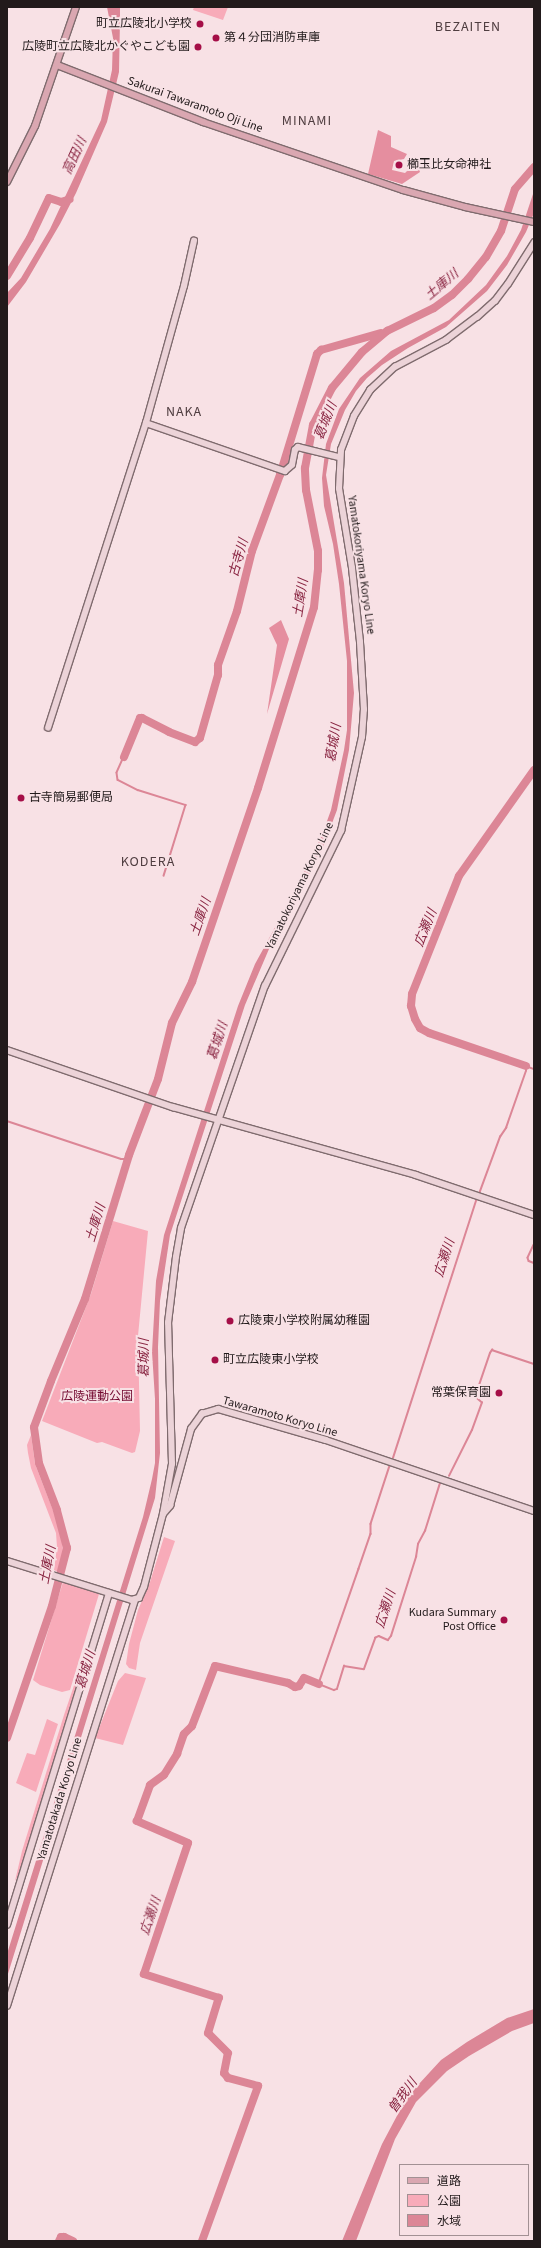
<!DOCTYPE html>
<meta charset="utf-8">
<style>
body{margin:0}
#map{position:relative;width:541px;height:2248px;overflow:hidden;background:#f8e1e5;font-family:"Source Sans 3","Noto Sans JP",sans-serif}
div>[style]{position:absolute}
.green>*{inset:0;background:#f8abb9}
.forest>*{inset:0;background:#e58e9f}
.water>*{inset:0;background:#dc8696}
.stream>*{height:1.5px;margin:-0.75px;padding:0 0.75px;transform-origin:0.75px;border-radius:0.75px;background:#dc8696}
.river>*{height:8px;margin:-4px;padding:0 4px;transform-origin:4px;border-radius:4px;background:#dc8696}
.roads{filter:drop-shadow(1px 0 #7f6b6e) drop-shadow(-1px 0 #7f6b6e) drop-shadow(0 1px #7f6b6e) drop-shadow(0 -1px #7f6b6e)}
.secondary>*{height:5.5px;margin:-2.75px;padding:0 2.75px;transform-origin:2.75px;border-radius:2.75px;background:#ecd3d8}
.primary>*{height:6px;margin:-3px;padding:0 3px;transform-origin:3px;border-radius:3px;background:#daa7b1}
.dots>*{width:11px;height:11px;translate:-50% -50%;box-sizing:border-box;border:2px solid #f8e1e5;border-radius:50%}
span{translate:-50% -50%;white-space:nowrap;text-align:center;line-height:1.15;-webkit-text-stroke:4px #f8e1e5;paint-order:stroke}
.poi-label{font-size:12px;color:#221a1b}
.right{translate:-100% -50%;text-align:right}
.left{translate:0 -50%;text-align:left}
.street-label{font-size:12px;color:#221a1b}
.park-label{font-size:12px;color:#730930}
.water-label{font-size:13px;color:#892441;font-style:italic}
.quarter-label{font-size:14px;color:#503e41;letter-spacing:1px}
.frame{position:absolute;inset:0;border:8px solid #221a1b;pointer-events:none}
.legend{position:absolute;left:399px;top:2164px;width:130px;height:72px;box-sizing:border-box;background:#f8e1e5;border:1px solid #a29194;margin:0;padding:5px 7px;list-style:none;font-size:12px;color:#221a1b}
.legend li{display:flex;align-items:center;gap:8px;height:20px}
.legend b{width:20px;border:1px solid #a29194}
</style>
<div id="map">
<div class="green">
<div style="clip-path:polygon(194px 7px,228px 7px,223px 20px,193px 10px)"></div>
<div style="clip-path:polygon(113px 1221px,148px 1231px,138px 1336px,140px 1431px,135px 1452px,132px 1453px,102px 1442px,97px 1443px,42px 1421px,91px 1294px)"></div>
<div style="clip-path:polygon(31px 1435px,35px 1464px,61px 1531px,63px 1551px,58px 1572px,54px 1570px,57px 1547px,56px 1533px,31px 1468px,28px 1453px,27px 1445px)"></div>
<div style="clip-path:polygon(164px 1537px,175px 1541px,140px 1643px,136px 1670px,129px 1668px,126px 1664px,129px 1644px,138px 1610px,150px 1582px)"></div>
<div style="clip-path:polygon(63px 1582px,99px 1594px,70px 1690px,62px 1692px,40px 1685px,33px 1680px)"></div>
<div style="clip-path:polygon(101px 1616px,23px 1866px,15px 1881px,22px 1851px,64px 1715px,84px 1656px)"></div>
<div style="clip-path:polygon(125px 1673px,146px 1678px,123px 1745px,95px 1738px,118px 1681px)"></div>
<div style="clip-path:polygon(47px 1719px,58px 1724px,36px 1792px,16px 1783px,27px 1753px,35px 1755px)"></div>
</div>
<div class="forest">
<div style="clip-path:polygon(378px 130px,391px 136px,391px 147px,407px 154px,404px 159px,394px 161px,392px 170px,405px 173px,414px 164px,419px 169px,420px 172px,402px 184px,368px 174px)"></div>
<div style="clip-path:polygon(281px 620px,289px 639px,267px 714px,277px 645px,269px 628px)"></div>
</div>
<div class="water">
<div style="clip-path:polygon(107px 7px,120px 7px,120px 20px,119px 72px,107px 122px,76px 193px,60px 224px,26px 282px,7px 307px,7px 293px,21px 278px,50px 229px,101px 120px,112px 70px,113px 38px)"></div>
<div style="clip-path:polygon(534px 191px,534px 213px,526px 232px,507px 265px,487px 291px,446px 327px,408px 348px,382px 365px,367px 378px,356px 391px,345px 410px,331px 444px,326px 475px,344px 583px,354px 693px,349px 750px,337px 810px,320px 855px,272px 942px,245px 1005px,170px 1235px,160px 1301px,158px 1347px,160px 1453px,155px 1498px,7px 1977px,7px 1954px,143px 1517px,152px 1479px,155px 1463px,155px 1399px,152px 1352px,156px 1281px,164px 1235px,238px 1006px,255px 964px,295px 891px,322px 835px,331px 810px,344px 750px,347px 730px,347px 661px,339px 584px,333px 544px,324px 506px,322px 478px,326px 444px,339px 409px,360px 378px,391px 351px,449px 320px,486px 285px,507px 256px,521px 230px)"></div>
<div style="clip-path:polygon(534px 2009px,534px 2023px,512px 2031px,469px 2056px,447px 2071px,416px 2102px,395px 2139px,356px 2241px,342px 2241px,382px 2144px,407px 2097px,441px 2060px,467px 2042px,507px 2018px)"></div>
</div>
<div class="stream">
<div style="left:124px;top:757px;width:17px;rotate:114deg"></div>
<div style="left:117px;top:773px;width:7px;rotate:82deg"></div>
<div style="left:118px;top:780px;width:22px;rotate:27deg"></div>
<div style="left:138px;top:790px;width:50px;rotate:17.4deg"></div>
<div style="left:186px;top:805px;width:74px;rotate:107.2deg"></div>
<div style="left:7px;top:1121px;width:120px;rotate:18.4deg"></div>
<div style="left:121px;top:1159px;width:5px"></div>
<div style="left:126px;top:1159px;width:5px;rotate:-53deg"></div>
<div style="left:479px;top:1194px;width:61px;rotate:-69.8deg"></div>
<div style="left:500px;top:1137px;width:11px;rotate:-56deg"></div>
<div style="left:506px;top:1128px;width:60px;rotate:-70.7deg"></div>
<div style="left:526px;top:1071px;width:5px;rotate:-90deg"></div>
<div style="left:526px;top:1066px;width:9px;rotate:21deg"></div>
<div style="left:534px;top:1245px;width:14px;rotate:115deg"></div>
<div style="left:528px;top:1258px;width:3px;rotate:72deg"></div>
<div style="left:529px;top:1261px;width:5px;rotate:22deg"></div>
<div style="left:393px;top:1458px;width:273px;rotate:-72.1deg"></div>
<div style="left:390px;top:1466px;width:61px;rotate:108.1deg"></div>
<div style="left:371px;top:1524px;width:10px;rotate:90deg"></div>
<div style="left:371px;top:1534px;width:37px;rotate:109deg"></div>
<div style="left:359px;top:1569px;width:122px;rotate:109.2deg"></div>
<div style="left:319px;top:1684px;width:16px;rotate:22deg"></div>
<div style="left:334px;top:1690px;width:3px;rotate:-18deg"></div>
<div style="left:337px;top:1689px;width:24px;rotate:-73deg"></div>
<div style="left:344px;top:1666px;width:20px;rotate:9deg"></div>
<div style="left:364px;top:1669px;width:33px;rotate:-70deg"></div>
<div style="left:375px;top:1638px;width:4px;rotate:-27deg"></div>
<div style="left:379px;top:1636px;width:10px;rotate:24deg"></div>
<div style="left:388px;top:1640px;width:5px;rotate:-53deg"></div>
<div style="left:391px;top:1636px;width:83px;rotate:-72.4deg"></div>
<div style="left:416px;top:1557px;width:13px;rotate:-81deg"></div>
<div style="left:418px;top:1544px;width:15px;rotate:-62deg"></div>
<div style="left:425px;top:1531px;width:50px;rotate:-72.6deg"></div>
<div style="left:449px;top:1476px;width:51px;rotate:-63.4deg"></div>
<div style="left:472px;top:1430px;width:29px;rotate:-70deg"></div>
<div style="left:482px;top:1403px;width:9px;rotate:-139deg"></div>
<div style="left:475px;top:1397px;width:46px;rotate:-71.2deg"></div>
<div style="left:490px;top:1353px;width:4px;rotate:-56deg"></div>
<div style="left:492px;top:1350px;width:44px;rotate:18.4deg"></div>
</div>
<div class="river">
<div style="left:7px;top:276px;width:44px;rotate:-58.8deg"></div>
<div style="left:30px;top:238px;width:44px;rotate:-64.6deg"></div>
<div style="left:49px;top:198px;width:13px;rotate:18deg"></div>
<div style="left:61px;top:202px;width:9px;rotate:-18deg"></div>
<div style="left:124px;top:757px;width:42px;rotate:-67.7deg"></div>
<div style="left:140px;top:718px;width:2px"></div>
<div style="left:142px;top:718px;width:30px;rotate:27deg"></div>
<div style="left:169px;top:732px;width:28px;rotate:21deg"></div>
<div style="left:195px;top:742px;width:6px;rotate:-39deg"></div>
<div style="left:200px;top:738px;width:66px;rotate:-74.1deg"></div>
<div style="left:218px;top:675px;width:10px;rotate:-90deg"></div>
<div style="left:218px;top:665px;width:57px;rotate:-70.6deg"></div>
<div style="left:237px;top:611px;width:62px;rotate:-76deg"></div>
<div style="left:252px;top:551px;width:81px;rotate:-69.8deg"></div>
<div style="left:280px;top:475px;width:127px;rotate:-73deg"></div>
<div style="left:317px;top:354px;width:6px;rotate:-45deg"></div>
<div style="left:321px;top:350px;width:62px;rotate:-15.8deg"></div>
<div style="left:526px;top:1066px;width:102px;rotate:-161.2deg"></div>
<div style="left:429px;top:1033px;width:10px;rotate:-151deg"></div>
<div style="left:420px;top:1028px;width:10px;rotate:-119deg"></div>
<div style="left:415px;top:1019px;width:14px;rotate:-107deg"></div>
<div style="left:411px;top:1006px;width:12px;rotate:-85deg"></div>
<div style="left:412px;top:994px;width:127px;rotate:-68.3deg"></div>
<div style="left:459px;top:876px;width:130px;rotate:-54.7deg"></div>
<div style="left:7px;top:1738px;width:139px;rotate:-71.2deg"></div>
<div style="left:52px;top:1606px;width:60px;rotate:-75.5deg"></div>
<div style="left:67px;top:1548px;width:39px;rotate:-105deg"></div>
<div style="left:57px;top:1510px;width:50px;rotate:-111deg"></div>
<div style="left:39px;top:1463px;width:36px;rotate:-98deg"></div>
<div style="left:34px;top:1427px;width:49px;rotate:-69.7deg"></div>
<div style="left:51px;top:1381px;width:89px;rotate:-67.5deg"></div>
<div style="left:85px;top:1299px;width:151px;rotate:-73deg"></div>
<div style="left:129px;top:1155px;width:81px;rotate:-69.1deg"></div>
<div style="left:158px;top:1079px;width:58px;rotate:-76deg"></div>
<div style="left:172px;top:1023px;width:46px;rotate:-64deg"></div>
<div style="left:192px;top:982px;width:205px;rotate:-71.2deg"></div>
<div style="left:258px;top:788px;width:189px;rotate:-72.8deg"></div>
<div style="left:314px;top:607px;width:37px;rotate:-84deg"></div>
<div style="left:318px;top:570px;width:19px;rotate:-90deg"></div>
<div style="left:318px;top:551px;width:62px;rotate:-101.1deg"></div>
<div style="left:306px;top:490px;width:22px;rotate:-93deg"></div>
<div style="left:305px;top:468px;width:44px;rotate:-79.5deg"></div>
<div style="left:313px;top:425px;width:42px;rotate:-62.8deg"></div>
<div style="left:332px;top:388px;width:47px;rotate:-50.2deg"></div>
<div style="left:362px;top:352px;width:33px;rotate:-40deg"></div>
<div style="left:387px;top:331px;width:52px;rotate:-26.1deg"></div>
<div style="left:434px;top:308px;width:22px;rotate:-36deg"></div>
<div style="left:452px;top:295px;width:23px;rotate:-45deg"></div>
<div style="left:468px;top:279px;width:28px;rotate:-51deg"></div>
<div style="left:486px;top:257px;width:30px;rotate:-60deg"></div>
<div style="left:501px;top:231px;width:44px;rotate:-71.6deg"></div>
<div style="left:515px;top:189px;width:29px;rotate:-49deg"></div>
<div style="left:59px;top:2241px;width:4px;rotate:-63deg"></div>
<div style="left:61px;top:2237px;width:3px"></div>
<div style="left:64px;top:2237px;width:10px;rotate:24deg"></div>
<div style="left:202px;top:2241px;width:165px;rotate:-70.1deg"></div>
<div style="left:258px;top:2086px;width:31px;rotate:-165deg"></div>
<div style="left:228px;top:2078px;width:6px;rotate:-129deg"></div>
<div style="left:224px;top:2073px;width:20px;rotate:-79deg"></div>
<div style="left:228px;top:2053px;width:28px;rotate:-135deg"></div>
<div style="left:208px;top:2033px;width:37px;rotate:-73deg"></div>
<div style="left:219px;top:1998px;width:79px;rotate:-162.3deg"></div>
<div style="left:144px;top:1974px;width:138px;rotate:-71.4deg"></div>
<div style="left:188px;top:1843px;width:56px;rotate:-156.7deg"></div>
<div style="left:137px;top:1821px;width:38px;rotate:-70deg"></div>
<div style="left:150px;top:1785px;width:17px;rotate:-36deg"></div>
<div style="left:164px;top:1775px;width:25px;rotate:-58deg"></div>
<div style="left:177px;top:1754px;width:21px;rotate:-71deg"></div>
<div style="left:184px;top:1734px;width:11px;rotate:-45deg"></div>
<div style="left:192px;top:1726px;width:64px;rotate:-69deg"></div>
<div style="left:215px;top:1666px;width:75px;rotate:13.1deg"></div>
<div style="left:288px;top:1683px;width:8px;rotate:30deg"></div>
<div style="left:295px;top:1687px;width:4px;rotate:-14deg"></div>
<div style="left:299px;top:1686px;width:9px;rotate:-58deg"></div>
<div style="left:304px;top:1678px;width:16px;rotate:22deg"></div>
</div>
<div class="roads">
<div class="secondary">
<div style="left:146px;top:423px;width:147px;rotate:19.1deg"></div>
<div style="left:285px;top:471px;width:9px;rotate:-41deg"></div>
<div style="left:292px;top:465px;width:15px;rotate:-79deg"></div>
<div style="left:295px;top:450px;width:4px;rotate:-45deg"></div>
<div style="left:298px;top:447px;width:42px;rotate:13.7deg"></div>
<div style="left:48px;top:728px;width:320px;rotate:-72.2deg"></div>
<div style="left:146px;top:423px;width:142px;rotate:-74.5deg"></div>
<div style="left:184px;top:286px;width:46px;rotate:-77.5deg"></div>
<div style="left:7px;top:1050px;width:176px;rotate:19deg"></div>
<div style="left:173px;top:1107px;width:252px;rotate:15.6deg"></div>
<div style="left:416px;top:1175px;width:125px;rotate:18.7deg"></div>
<div style="left:163px;top:1514px;width:11px;rotate:-49deg"></div>
<div style="left:170px;top:1506px;width:80px;rotate:-74.7deg"></div>
<div style="left:191px;top:1429px;width:19px;rotate:-54deg"></div>
<div style="left:202px;top:1414px;width:17px;rotate:-17deg"></div>
<div style="left:218px;top:1409px;width:112px;rotate:16deg"></div>
<div style="left:326px;top:1440px;width:220px;rotate:18.8deg"></div>
<div style="left:7px;top:1561px;width:131px;rotate:17.3deg"></div>
<div style="left:132px;top:1600px;width:7px;rotate:-16deg"></div>
<div style="left:139px;top:1598px;width:12px;rotate:-66deg"></div>
<div style="left:144px;top:1587px;width:75px;rotate:-75.4deg"></div>
<div style="left:163px;top:1514px;width:51px;rotate:-79.8deg"></div>
<div style="left:172px;top:1464px;width:141px;rotate:-91.6deg"></div>
<div style="left:168px;top:1323px;width:66px;rotate:-83.1deg"></div>
<div style="left:176px;top:1257px;width:29px;rotate:-80deg"></div>
<div style="left:181px;top:1228px;width:256px;rotate:-70.9deg"></div>
<div style="left:265px;top:986px;width:173px;rotate:-63.9deg"></div>
<div style="left:341px;top:831px;width:96px;rotate:-77.4deg"></div>
<div style="left:362px;top:737px;width:27px;rotate:-86deg"></div>
<div style="left:364px;top:710px;width:68px;rotate:-93.4deg"></div>
<div style="left:360px;top:642px;width:74px;rotate:-96.2deg"></div>
<div style="left:352px;top:568px;width:80px;rotate:-99.3deg"></div>
<div style="left:339px;top:489px;width:39px;rotate:-87deg"></div>
<div style="left:341px;top:450px;width:36px;rotate:-69deg"></div>
<div style="left:354px;top:416px;width:31px;rotate:-58deg"></div>
<div style="left:370px;top:390px;width:34px;rotate:-43deg"></div>
<div style="left:395px;top:367px;width:58px;rotate:-27.9deg"></div>
<div style="left:446px;top:340px;width:39px;rotate:-37deg"></div>
<div style="left:477px;top:317px;width:24px;rotate:-42deg"></div>
<div style="left:495px;top:301px;width:21px;rotate:-53deg"></div>
<div style="left:508px;top:284px;width:49px;rotate:-57.6deg"></div>
<div style="left:7px;top:1925px;width:347px;rotate:-72.9deg"></div>
<div style="left:7px;top:2006px;width:426px;rotate:-72.5deg"></div>
</div>
<div class="primary">
<div style="left:57px;top:65px;width:157px;rotate:21.3deg"></div>
<div style="left:203px;top:122px;width:211px;rotate:18.8deg"></div>
<div style="left:403px;top:190px;width:64px;rotate:15.3deg"></div>
<div style="left:465px;top:207px;width:71px;rotate:12.3deg"></div>
<div style="left:7px;top:182px;width:63px;rotate:-63.4deg"></div>
<div style="left:35px;top:126px;width:126px;rotate:-71deg"></div>
</div>
</div>
<div class="dots">
<div style="left:200px;top:24px;background:#a50e47"></div>
<div style="left:216px;top:38px;background:#a50e47"></div>
<div style="left:198px;top:47px;background:#a50e47"></div>
<div style="left:399px;top:165px;background:#a50e47"></div>
<div style="left:21px;top:798px;background:#a50e47"></div>
<div style="left:230px;top:1321px;background:#a50e47"></div>
<div style="left:215px;top:1360px;background:#a50e47"></div>
<div style="left:499px;top:1393px;background:#a50e47"></div>
<div style="left:504px;top:1620px;background:#a50e47"></div>
</div>
<div class="poi-label">
<span class="right" style="left:192px;top:24px">町立広陵北小学校</span>
<span class="left" style="left:224px;top:38px">第４分団消防車庫</span>
<span class="right" style="left:190px;top:47px">広陵町立広陵北かぐやこども園</span>
<span class="left" style="left:407px;top:165px">櫛玉比女命神社</span>
<span class="left" style="left:29px;top:798px">古寺簡易郵便局</span>
<span class="left" style="left:238px;top:1321px">広陵東小学校附属幼稚園</span>
<span class="left" style="left:223px;top:1360px">町立広陵東小学校</span>
<span class="right" style="left:491px;top:1393px">常葉保育園</span>
<span class="right" style="left:496px;top:1620px">Kudara Summary<br>Post Office</span>
</div>
<div class="street-label">
<span style="left:195px;top:105px;rotate:20deg">Sakurai Tawaramoto Oji Line</span>
<span style="left:361px;top:565px;rotate:82deg">Yamatokoriyama Koryo Line</span>
<span style="left:300px;top:886px;rotate:-64deg">Yamatokoriyama Koryo Line</span>
<span style="left:280px;top:1417px;rotate:16deg">Tawaramoto Koryo Line</span>
<span style="left:60px;top:1799px;rotate:-73deg">Yamatotakada Koryo Line</span>
</div>
<div class="park-label">
<span style="left:97px;top:1397px">広陵運動公園</span>
</div>
<div class="water-label">
<span style="left:75px;top:156px;rotate:-65deg">高田川</span>
<span style="left:442px;top:285px;rotate:-40deg">土庫川</span>
<span style="left:326px;top:421px;rotate:-68deg">葛城川</span>
<span style="left:239px;top:558px;rotate:-74deg">古寺川</span>
<span style="left:301px;top:598px;rotate:-81deg">土庫川</span>
<span style="left:334px;top:743px;rotate:-81deg">葛城川</span>
<span style="left:201px;top:917px;rotate:-71deg">土庫川</span>
<span style="left:426px;top:928px;rotate:-68deg">広瀬川</span>
<span style="left:218px;top:1041px;rotate:-72deg">葛城川</span>
<span style="left:96px;top:1223px;rotate:-73deg">土庫川</span>
<span style="left:445px;top:1258px;rotate:-72deg">広瀬川</span>
<span style="left:144px;top:1358px;rotate:-90deg">葛城川</span>
<span style="left:48px;top:1565px;rotate:-79deg">土庫川</span>
<span style="left:386px;top:1609px;rotate:-72deg">広瀬川</span>
<span style="left:86px;top:1670px;rotate:-73deg">葛城川</span>
<span style="left:151px;top:1916px;rotate:-71deg">広瀬川</span>
<span style="left:403px;top:2096px;rotate:-54deg">曽我川</span>
</div>
<div class="quarter-label">
<span style="left:468px;top:27px">BEZAITEN</span>
<span style="left:307px;top:121px">MINAMI</span>
<span style="left:184px;top:412px">NAKA</span>
<span style="left:148px;top:862px">KODERA</span>
</div>
<div class="frame"></div>
<ul class="legend">
<li><b style="height:5px;background:#daa7b1"></b>道路</li>
<li><b style="height:11px;background:#f8abb9"></b>公園</li>
<li><b style="height:11px;background:#dc8696"></b>水域</li>
</ul>
</div>
